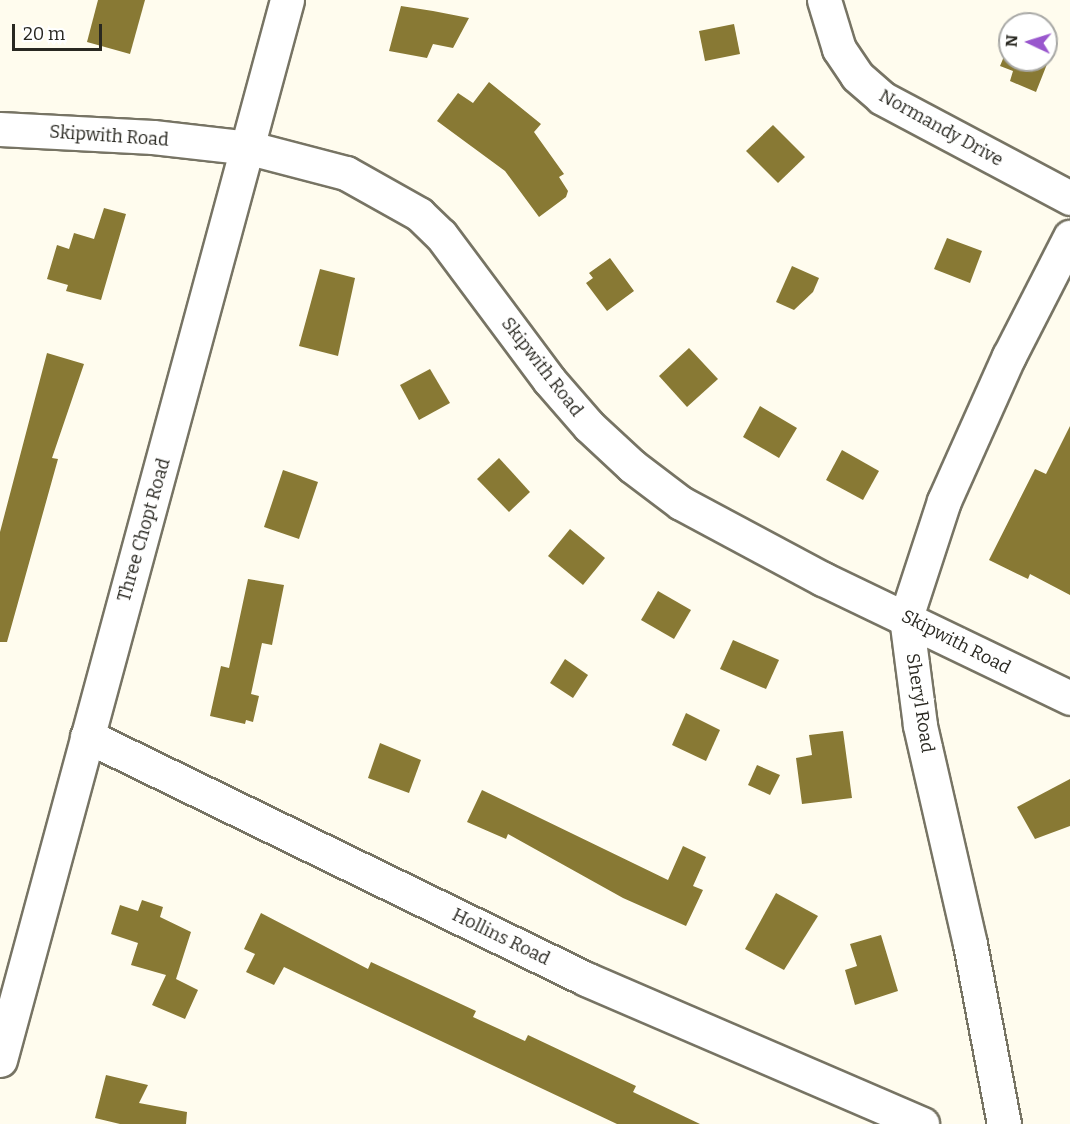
<!DOCTYPE html>
<style>
body{margin:0}
#map{position:relative;width:1070px;height:1124px;overflow:hidden;background:#fffcee;font-family:Bitter,serif}
div>[style]{position:absolute}
.building>*{inset:0;background:#887934}
.roads{filter:drop-shadow(2px 0 #777464) drop-shadow(-2px 0 #777464) drop-shadow(0 2px #777464) drop-shadow(0 -2px #777464)}
.minor>*{height:33px;margin:-16.5px;padding:0 16.5px;transform-origin:16.5px;border-radius:16.5px;background:#fff}
.major>*{height:33px;margin:-16.5px;padding:0 16.5px;transform-origin:16.5px;border-radius:16.5px;background:#fff}
span{translate:-50% -50%;white-space:nowrap;text-align:center;line-height:1.15;-webkit-text-stroke:6px #fff;paint-order:stroke}
.street-label{font-size:18px;color:#292821}
.north{position:absolute;left:998px;top:12px;width:60px;height:60px;box-sizing:border-box;background:#fff;border:2px solid #a9a9a6;border-radius:50%;rotate:274deg;font-size:16px;font-weight:700;line-height:24px;text-align:center;color:#292821}
.north::after{content:'';display:block;margin:auto;width:21px;height:27px;background:#9957cd;clip-path:polygon(50% 0,100% 100%,50% 72%,0 100%)}
.scale{position:absolute;left:12px;top:24px;width:90px;height:27px;box-sizing:border-box;border:3px solid #292821;border-top:0;padding-left:8px;font-size:18px;line-height:21px;white-space:nowrap;color:#292821;-webkit-text-stroke:4px #fff;paint-order:stroke}
</style>
<div id="map">
<div class="building">
<div style="clip-path:polygon(98px 0,145px 0,130px 54px,87px 42px)"></div>
<div style="clip-path:polygon(401px 6px,433px 11px,469px 18px,453px 48px,433px 44px,427px 58px,389px 51px)"></div>
<div style="clip-path:polygon(734px 24px,740px 54px,705px 61px,699px 31px)"></div>
<div style="clip-path:polygon(1010px 42px,1010px 60px,1046px 60px,1046px 52px,1051px 54px,1036px 92px,1010px 81px,1013px 71px,1000px 66px)"></div>
<div style="clip-path:polygon(489px 82px,541px 124px,534px 132px,564px 174px,559px 177px,568px 191px,566px 197px,539px 217px,505px 171px,437px 121px,458px 93px,473px 103px)"></div>
<div style="clip-path:polygon(773px 125px,805px 157px,778px 183px,746px 151px)"></div>
<div style="clip-path:polygon(104px 208px,126px 214px,101px 300px,66px 291px,68px 285px,47px 279px,57px 245px,69px 249px,74px 233px,94px 239px)"></div>
<div style="clip-path:polygon(947px 238px,982px 251px,970px 283px,934px 269px)"></div>
<div style="clip-path:polygon(610px 258px,634px 291px,607px 311px,586px 283px,593px 278px,589px 273px)"></div>
<div style="clip-path:polygon(792px 266px,819px 278px,813px 292px,794px 310px,776px 302px)"></div>
<div style="clip-path:polygon(320px 269px,355px 278px,338px 356px,299px 346px)"></div>
<div style="clip-path:polygon(689px 348px,718px 379px,687px 407px,659px 376px)"></div>
<div style="clip-path:polygon(47px 353px,84px 364px,52px 458px,58px 459px,7px 642px,0 642px,0 532px)"></div>
<div style="clip-path:polygon(430px 369px,450px 403px,419px 420px,400px 385px)"></div>
<div style="clip-path:polygon(760px 406px,797px 428px,779px 458px,743px 437px)"></div>
<div style="clip-path:polygon(1070px 426px,1070px 595px,1030px 574px,1028px 579px,989px 560px,1035px 469px,1046px 474px)"></div>
<div style="clip-path:polygon(842px 450px,879px 471px,863px 500px,826px 480px)"></div>
<div style="clip-path:polygon(499px 458px,530px 492px,509px 512px,477px 479px)"></div>
<div style="clip-path:polygon(283px 470px,318px 482px,299px 539px,264px 527px)"></div>
<div style="clip-path:polygon(570px 529px,605px 558px,583px 585px,548px 556px)"></div>
<div style="clip-path:polygon(248px 579px,284px 585px,272px 645px,262px 643px,251px 694px,259px 696px,253px 722px,246px 720px,245px 724px,210px 716px,221px 666px,229px 668px)"></div>
<div style="clip-path:polygon(658px 591px,691px 610px,674px 639px,641px 620px)"></div>
<div style="clip-path:polygon(733px 640px,779px 660px,766px 689px,720px 669px)"></div>
<div style="clip-path:polygon(565px 659px,588px 675px,573px 698px,550px 683px)"></div>
<div style="clip-path:polygon(686px 713px,720px 730px,706px 761px,672px 745px)"></div>
<div style="clip-path:polygon(843px 731px,852px 798px,802px 804px,796px 758px,812px 755px,809px 735px)"></div>
<div style="clip-path:polygon(380px 743px,421px 760px,409px 793px,368px 778px)"></div>
<div style="clip-path:polygon(757px 765px,780px 775px,770px 795px,748px 785px)"></div>
<div style="clip-path:polygon(1070px 779px,1070px 826px,1035px 839px,1017px 807px)"></div>
<div style="clip-path:polygon(482px 790px,668px 880px,683px 846px,706px 857px,693px 886px,703px 890px,686px 926px,623px 898px,508px 834px,506px 839px,467px 822px)"></div>
<div style="clip-path:polygon(776px 893px,818px 916px,784px 970px,745px 949px)"></div>
<div style="clip-path:polygon(142px 900px,163px 907px,160px 917px,191px 932px,176px 979px,172px 977px,198px 990px,185px 1019px,152px 1005px,166px 975px,131px 965px,138px 943px,111px 934px,120px 905px,138px 911px)"></div>
<div style="clip-path:polygon(261px 913px,368px 969px,371px 962px,476px 1011px,473px 1017px,525px 1041px,528px 1035px,636px 1086px,633px 1092px,700px 1124px,617px 1124px,284px 967px,274px 985px,246px 972px,255px 954px,244px 949px)"></div>
<div style="clip-path:polygon(881px 935px,898px 991px,855px 1005px,845px 970px,857px 966px,850px 944px)"></div>
<div style="clip-path:polygon(106px 1075px,148px 1085px,139px 1103px,187px 1112px,186px 1124px,120px 1124px,95px 1118px)"></div>
</div>
<div class="roads">
<div class="minor">
<div style="left:824px;top:0;width:51px;rotate:73deg"></div>
<div style="left:839px;top:49px;width:32px;rotate:56deg"></div>
<div style="left:857px;top:76px;width:33px;rotate:41deg"></div>
<div style="left:882px;top:98px;width:213px;rotate:28deg"></div>
<div style="left:250px;top:148px;width:99px;rotate:14.6deg"></div>
<div style="left:346px;top:173px;width:84px;rotate:29.3deg"></div>
<div style="left:419px;top:214px;width:30px;rotate:44deg"></div>
<div style="left:441px;top:235px;width:181px;rotate:53.3deg"></div>
<div style="left:549px;top:380px;width:61px;rotate:49deg"></div>
<div style="left:589px;top:426px;width:59px;rotate:42.9deg"></div>
<div style="left:632px;top:466px;width:61px;rotate:37.1deg"></div>
<div style="left:681px;top:503px;width:161px;rotate:28.2deg"></div>
<div style="left:823px;top:579px;width:274px;rotate:25.7deg"></div>
<div style="left:87px;top:736px;width:555px;rotate:25.96deg"></div>
<div style="left:586px;top:979px;width:366px;rotate:23.3deg"></div>
<div style="left:1004px;top:1124px;width:183px;rotate:-100.7deg"></div>
<div style="left:970px;top:944px;width:225px;rotate:-102.9deg"></div>
<div style="left:920px;top:725px;width:109px;rotate:-97.4deg"></div>
<div style="left:906px;top:617px;width:122px;rotate:-71.9deg"></div>
<div style="left:944px;top:501px;width:159px;rotate:-65.9deg"></div>
<div style="left:1009px;top:356px;width:134px;rotate:-62.9deg"></div>
</div>
<div class="major">
<div style="left:0;top:129px;width:153px;rotate:3deg"></div>
<div style="left:153px;top:137px;width:98px;rotate:6.5deg"></div>
<div style="left:0;top:1060px;width:1098px;rotate:-74.85deg"></div>
</div>
</div>
<div class="street-label">
<span style="left:941px;top:128px;rotate:29deg">Normandy Drive</span>
<span style="left:109px;top:136px;rotate:4deg">Skipwith Road</span>
<span style="left:542px;top:367px;rotate:52deg">Skipwith Road</span>
<span style="left:144px;top:530px;rotate:-74deg">Three Chopt Road</span>
<span style="left:956px;top:642px;rotate:27deg">Skipwith Road</span>
<span style="left:920px;top:703px;rotate:81deg">Sheryl Road</span>
<span style="left:501px;top:937px;rotate:26deg">Hollins Road</span>
</div>
<div class="north">N</div>
<div class="scale">20 m</div>
</div>
